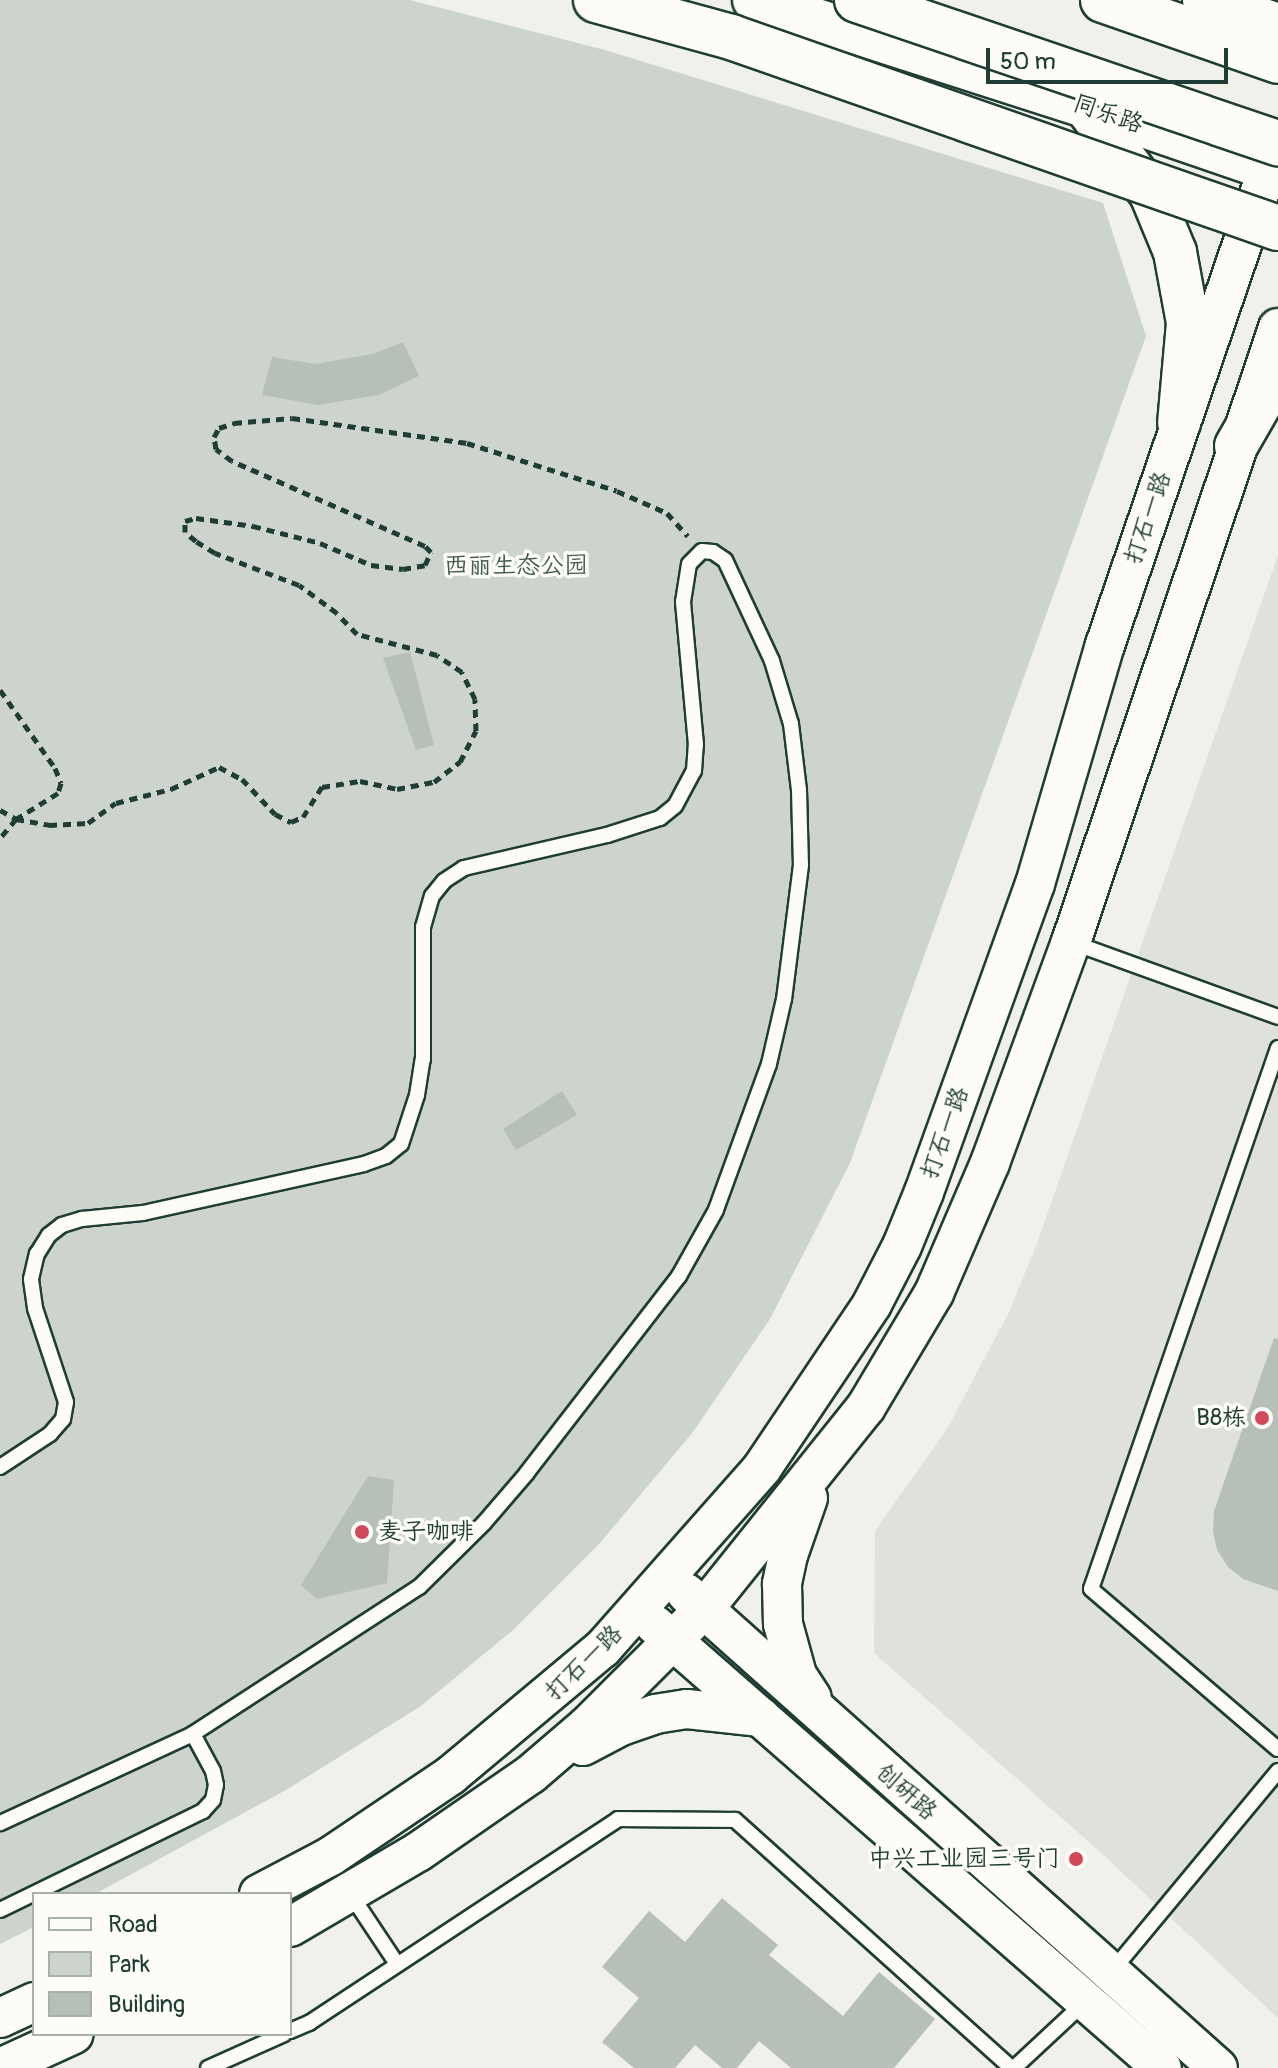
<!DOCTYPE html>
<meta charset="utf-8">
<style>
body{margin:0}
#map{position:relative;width:1278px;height:2068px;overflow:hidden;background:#f0f1eb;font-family:Pangolin,"LXGW WenKai TC",sans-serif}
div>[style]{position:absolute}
.built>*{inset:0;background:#dfe2dc}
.green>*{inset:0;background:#cdd3cd}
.building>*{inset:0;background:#b6bfb8}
.path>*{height:5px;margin-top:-2.5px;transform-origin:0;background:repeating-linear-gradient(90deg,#1f3d34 0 8px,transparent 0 14px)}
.roads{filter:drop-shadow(2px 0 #1f3d34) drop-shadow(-2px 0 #1f3d34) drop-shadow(0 2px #1f3d34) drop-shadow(0 -2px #1f3d34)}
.lane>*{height:14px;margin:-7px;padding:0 7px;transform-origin:7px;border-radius:7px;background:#fdfcf7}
.secondary>*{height:38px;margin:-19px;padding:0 19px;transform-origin:19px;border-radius:19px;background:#fdfcf7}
.primary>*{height:42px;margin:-21px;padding:0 21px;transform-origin:21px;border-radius:21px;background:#fdfcf7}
.highway>*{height:44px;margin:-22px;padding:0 22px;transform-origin:22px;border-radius:22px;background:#fdfcf7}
.bridges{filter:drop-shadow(2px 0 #1f3d34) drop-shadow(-2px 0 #1f3d34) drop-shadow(0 2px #1f3d34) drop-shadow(0 -2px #1f3d34)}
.highway-bridge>*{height:44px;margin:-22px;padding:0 22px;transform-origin:22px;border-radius:22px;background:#fdfcf7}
.dots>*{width:22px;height:22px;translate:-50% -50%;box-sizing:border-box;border:4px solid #fdfcf7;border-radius:50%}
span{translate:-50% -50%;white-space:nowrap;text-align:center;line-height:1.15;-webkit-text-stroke:7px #fdfcf7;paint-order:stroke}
.street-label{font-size:24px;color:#1f3d34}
.park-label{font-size:24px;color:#425b53}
.poi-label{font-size:24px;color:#1f3d34}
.right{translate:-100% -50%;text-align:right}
.left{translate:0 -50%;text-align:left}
.legend{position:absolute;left:32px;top:1892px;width:260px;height:144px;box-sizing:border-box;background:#fdfcf7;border:2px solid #a4b0a9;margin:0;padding:10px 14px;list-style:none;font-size:24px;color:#1f3d34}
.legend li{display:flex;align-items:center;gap:16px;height:40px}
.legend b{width:40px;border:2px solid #a4b0a9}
.scale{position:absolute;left:986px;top:48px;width:242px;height:36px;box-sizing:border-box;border:4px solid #1f3d34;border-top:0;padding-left:10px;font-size:24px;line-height:28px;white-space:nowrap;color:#1f3d34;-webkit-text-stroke:6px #fdfcf7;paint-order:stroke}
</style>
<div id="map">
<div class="built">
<div style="clip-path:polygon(1278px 555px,1278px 2018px,1098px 1850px,874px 1653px,875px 1531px,947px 1429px,1009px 1312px,1036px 1246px)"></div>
</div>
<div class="green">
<div style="clip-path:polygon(0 0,410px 0,605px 50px,1103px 203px,1146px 336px,850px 1163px,770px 1319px,693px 1432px,600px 1543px,513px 1630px,421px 1706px,286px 1790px,95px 1894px,34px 1894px,34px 1927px,0 1944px)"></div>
</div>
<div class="building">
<div style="clip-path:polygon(403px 342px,419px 376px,379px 395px,318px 405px,262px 395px,272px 357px,315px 364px,373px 354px)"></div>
<div style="clip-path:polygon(410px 652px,434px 745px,416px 750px,383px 658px)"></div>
<div style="clip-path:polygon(562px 1091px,577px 1115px,516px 1150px,503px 1129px)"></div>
<div style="clip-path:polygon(1274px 1338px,1278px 1339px,1278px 1591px,1243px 1579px,1228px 1567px,1217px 1550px,1213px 1532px,1214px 1511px)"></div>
<div style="clip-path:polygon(368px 1476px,394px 1480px,387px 1583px,317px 1599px,301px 1585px)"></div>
<div style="clip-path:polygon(722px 1898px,778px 1945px,769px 1955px,843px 2016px,879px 1972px,935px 2019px,894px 2068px,791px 2068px,759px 2041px,737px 2068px,722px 2068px,695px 2045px,675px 2068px,634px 2068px,602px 2042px,639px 1998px,602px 1967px,649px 1911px,685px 1942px)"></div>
</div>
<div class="path">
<div style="left:0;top:690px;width:95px;rotate:54.8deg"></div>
<div style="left:55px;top:768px;width:16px;rotate:68deg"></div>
<div style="left:61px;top:783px;width:10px;rotate:107deg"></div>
<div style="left:58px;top:793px;width:49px;rotate:148.2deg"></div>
<div style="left:16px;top:819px;width:25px;rotate:130deg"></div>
<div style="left:0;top:810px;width:18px;rotate:29deg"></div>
<div style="left:16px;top:819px;width:34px;rotate:10deg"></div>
<div style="left:49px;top:825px;width:39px;rotate:-3deg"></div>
<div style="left:88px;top:823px;width:34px;rotate:-36deg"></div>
<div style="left:116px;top:803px;width:57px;rotate:-14.3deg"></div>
<div style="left:171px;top:789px;width:53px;rotate:-24.6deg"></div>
<div style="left:219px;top:767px;width:26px;rotate:28deg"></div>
<div style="left:242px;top:779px;width:48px;rotate:46.7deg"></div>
<div style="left:275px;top:814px;width:18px;rotate:27deg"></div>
<div style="left:291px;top:822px;width:13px;rotate:-23deg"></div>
<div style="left:303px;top:817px;width:36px;rotate:-58deg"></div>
<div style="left:322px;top:787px;width:38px;rotate:-9deg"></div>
<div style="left:360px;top:781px;width:38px;rotate:12deg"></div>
<div style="left:397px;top:789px;width:38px;rotate:-11deg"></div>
<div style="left:434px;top:782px;width:33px;rotate:-38deg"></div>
<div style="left:460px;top:762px;width:35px;rotate:-63deg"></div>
<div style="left:476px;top:731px;width:32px;rotate:-92deg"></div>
<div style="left:475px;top:699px;width:30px;rotate:-116deg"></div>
<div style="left:462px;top:672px;width:30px;rotate:-146deg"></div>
<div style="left:437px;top:655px;width:83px;rotate:-165.3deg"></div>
<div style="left:357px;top:634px;width:29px;rotate:-134deg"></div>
<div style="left:337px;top:613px;width:47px;rotate:-143.6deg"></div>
<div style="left:299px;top:585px;width:90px;rotate:-159.1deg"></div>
<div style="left:215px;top:553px;width:22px;rotate:-148deg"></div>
<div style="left:196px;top:541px;width:14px;rotate:-141deg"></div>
<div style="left:185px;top:532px;width:11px;rotate:-90deg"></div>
<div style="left:185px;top:521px;width:11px;rotate:-15deg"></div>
<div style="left:196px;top:518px;width:58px;rotate:8deg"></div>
<div style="left:253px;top:526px;width:69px;rotate:14.2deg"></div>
<div style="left:320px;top:543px;width:56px;rotate:23.3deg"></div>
<div style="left:371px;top:565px;width:32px;rotate:7deg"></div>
<div style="left:403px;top:569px;width:22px;rotate:-10deg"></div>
<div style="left:425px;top:565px;width:14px;rotate:-65deg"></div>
<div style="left:431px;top:552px;width:8px;rotate:-135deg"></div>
<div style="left:425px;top:546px;width:211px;rotate:-156.2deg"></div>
<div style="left:232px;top:461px;width:20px;rotate:-143deg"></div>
<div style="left:216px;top:449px;width:12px;rotate:-99deg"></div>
<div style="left:214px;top:437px;width:10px;rotate:-61deg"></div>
<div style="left:219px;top:428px;width:16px;rotate:-18deg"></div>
<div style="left:234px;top:423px;width:58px;rotate:-4.9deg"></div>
<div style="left:292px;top:418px;width:177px;rotate:8.1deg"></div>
<div style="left:467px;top:443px;width:157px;rotate:17.7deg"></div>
<div style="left:617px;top:491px;width:55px;rotate:23.7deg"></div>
<div style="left:667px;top:513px;width:31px;rotate:48deg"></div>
</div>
<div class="roads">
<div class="lane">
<div style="left:1071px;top:942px;width:220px;rotate:19.9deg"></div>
<div style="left:1278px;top:1048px;width:572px;rotate:109.07deg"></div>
<div style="left:1091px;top:1589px;width:246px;rotate:40.6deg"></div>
<div style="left:0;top:1467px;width:60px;rotate:-33.4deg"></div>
<div style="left:50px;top:1434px;width:20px;rotate:-49deg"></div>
<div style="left:63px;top:1419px;width:17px;rotate:-80deg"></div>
<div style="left:66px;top:1402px;width:99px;rotate:-108.3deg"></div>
<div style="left:35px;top:1308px;width:29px;rotate:-98deg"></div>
<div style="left:31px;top:1279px;width:26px;rotate:-77deg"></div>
<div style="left:37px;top:1254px;width:22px;rotate:-58deg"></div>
<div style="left:49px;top:1235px;width:16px;rotate:-38deg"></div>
<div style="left:62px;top:1225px;width:21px;rotate:-17deg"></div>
<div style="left:82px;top:1219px;width:61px;rotate:-5.6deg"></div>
<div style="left:143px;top:1213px;width:226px;rotate:-12.5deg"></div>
<div style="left:364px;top:1164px;width:23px;rotate:-20deg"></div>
<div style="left:386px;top:1156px;width:19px;rotate:-39deg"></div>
<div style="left:401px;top:1144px;width:52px;rotate:-71.9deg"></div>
<div style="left:417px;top:1095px;width:36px;rotate:-81deg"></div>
<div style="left:423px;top:1059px;width:132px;rotate:-90deg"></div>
<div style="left:423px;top:927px;width:32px;rotate:-74deg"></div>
<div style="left:432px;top:896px;width:19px;rotate:-51deg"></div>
<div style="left:444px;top:881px;width:24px;rotate:-33deg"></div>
<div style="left:464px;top:868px;width:147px;rotate:-13deg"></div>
<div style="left:607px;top:835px;width:56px;rotate:-17.8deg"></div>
<div style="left:660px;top:818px;width:19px;rotate:-39deg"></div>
<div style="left:675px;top:806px;width:40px;rotate:-62deg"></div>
<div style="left:694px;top:771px;width:26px;rotate:-86deg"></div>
<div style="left:696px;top:745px;width:144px;rotate:-95.2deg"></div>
<div style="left:683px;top:602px;width:38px;rotate:-81deg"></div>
<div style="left:689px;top:564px;width:18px;rotate:-45deg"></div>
<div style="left:702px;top:551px;width:11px;rotate:5deg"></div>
<div style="left:713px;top:552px;width:14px;rotate:34deg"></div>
<div style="left:725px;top:560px;width:111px;rotate:65deg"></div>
<div style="left:772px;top:661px;width:66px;rotate:73.2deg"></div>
<div style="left:791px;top:724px;width:66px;rotate:83.1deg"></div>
<div style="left:799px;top:790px;width:75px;rotate:88.5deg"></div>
<div style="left:801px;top:865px;width:135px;rotate:97.2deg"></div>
<div style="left:784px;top:999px;width:67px;rotate:103deg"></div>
<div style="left:769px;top:1064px;width:155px;rotate:110deg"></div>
<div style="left:716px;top:1210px;width:76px;rotate:119.3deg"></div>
<div style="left:679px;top:1276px;width:249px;rotate:127.7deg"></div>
<div style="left:527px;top:1473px;width:66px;rotate:130.7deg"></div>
<div style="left:484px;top:1523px;width:91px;rotate:135.4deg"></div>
<div style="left:419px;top:1587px;width:270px;rotate:147deg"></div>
<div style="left:193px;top:1734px;width:213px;rotate:155.2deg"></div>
<div style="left:351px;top:1895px;width:83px;rotate:56.3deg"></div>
<div style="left:0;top:1910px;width:226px;rotate:-26deg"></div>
<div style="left:203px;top:1811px;width:15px;rotate:-48deg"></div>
<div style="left:213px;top:1800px;width:15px;rotate:-79deg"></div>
<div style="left:216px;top:1785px;width:14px;rotate:-102deg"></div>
<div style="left:213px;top:1771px;width:42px;rotate:-118.4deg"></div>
<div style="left:1112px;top:1971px;width:260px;rotate:-50.3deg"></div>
<div style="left:290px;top:2031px;width:21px;rotate:-23deg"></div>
<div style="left:309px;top:2023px;width:370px;rotate:-33.4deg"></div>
<div style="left:618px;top:1819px;width:117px;rotate:0.5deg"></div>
<div style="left:735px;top:1820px;width:371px;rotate:41.9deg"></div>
<div style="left:208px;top:2068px;width:83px;rotate:-24.1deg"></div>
<div style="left:1014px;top:2068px;width:97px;rotate:-42.9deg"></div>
</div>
<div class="secondary">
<div style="left:808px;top:1498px;width:60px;rotate:109.3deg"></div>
<div style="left:788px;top:1555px;width:30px;rotate:102deg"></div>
<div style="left:782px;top:1584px;width:40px;rotate:88.6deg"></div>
<div style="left:783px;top:1624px;width:53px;rotate:74.6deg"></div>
<div style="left:797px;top:1675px;width:27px;rotate:57deg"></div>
<div style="left:686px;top:1593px;width:713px;rotate:41.76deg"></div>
<div style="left:655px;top:1625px;width:673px;rotate:41.15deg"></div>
<div style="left:583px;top:1746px;width:43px;rotate:-27.8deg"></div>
<div style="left:621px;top:1726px;width:36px;rotate:-19deg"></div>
<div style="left:655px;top:1714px;width:32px;rotate:-9deg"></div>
<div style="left:687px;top:1709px;width:74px;rotate:6.2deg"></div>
<div style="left:259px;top:1894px;width:81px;rotate:-27.8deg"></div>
<div style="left:331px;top:1856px;width:145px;rotate:-34deg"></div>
<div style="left:451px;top:1775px;width:198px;rotate:-39.9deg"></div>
<div style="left:603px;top:1648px;width:240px;rotate:-48.5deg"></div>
<div style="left:762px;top:1468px;width:197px;rotate:-56.1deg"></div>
<div style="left:872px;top:1304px;width:65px;rotate:-62.7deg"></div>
<div style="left:902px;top:1246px;width:58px;rotate:-67.8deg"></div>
<div style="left:924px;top:1192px;width:327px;rotate:-70.2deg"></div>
<div style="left:1035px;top:884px;width:249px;rotate:-73.7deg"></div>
<div style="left:1105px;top:645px;width:535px;rotate:-71.12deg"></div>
<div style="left:290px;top:1927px;width:148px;rotate:-30.4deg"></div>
<div style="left:418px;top:1852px;width:137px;rotate:-34.6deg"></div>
<div style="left:531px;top:1774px;width:75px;rotate:-40.7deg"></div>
<div style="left:588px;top:1725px;width:164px;rotate:-45deg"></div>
<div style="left:704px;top:1609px;width:259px;rotate:-51.3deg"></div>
<div style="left:866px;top:1407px;width:133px;rotate:-59.2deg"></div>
<div style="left:934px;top:1293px;width:142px;rotate:-66.7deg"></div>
<div style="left:990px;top:1163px;width:235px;rotate:-69.9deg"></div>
<div style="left:1071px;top:942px;width:648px;rotate:-71.37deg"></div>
<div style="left:0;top:2018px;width:38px;rotate:-25deg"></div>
<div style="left:0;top:2068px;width:81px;rotate:-24.7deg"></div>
</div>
<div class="primary">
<div style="left:754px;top:0;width:348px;rotate:17.8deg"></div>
<div style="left:1085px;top:106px;width:204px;rotate:18.9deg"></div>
<div style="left:1204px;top:0;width:78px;rotate:18.7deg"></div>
<div style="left:1085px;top:106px;width:110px;rotate:53.1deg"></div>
<div style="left:1151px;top:194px;width:63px;rotate:67.5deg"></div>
<div style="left:1175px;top:252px;width:72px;rotate:79.6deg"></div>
<div style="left:1188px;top:323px;width:100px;rotate:95.1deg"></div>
<div style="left:1236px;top:446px;width:84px;rotate:-60.1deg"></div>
</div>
<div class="highway">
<div style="left:1103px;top:0;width:185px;rotate:19.2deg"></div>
</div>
</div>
<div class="bridges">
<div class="highway-bridge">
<div style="left:596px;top:0;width:140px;rotate:15.3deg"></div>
<div style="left:731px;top:37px;width:579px;rotate:19.25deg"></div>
<div style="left:857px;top:0;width:445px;rotate:18.8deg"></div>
</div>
</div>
<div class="dots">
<div style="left:1262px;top:1418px;background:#d1495b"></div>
<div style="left:362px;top:1532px;background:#d1495b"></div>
<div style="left:1076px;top:1859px;background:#d1495b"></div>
</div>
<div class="street-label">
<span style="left:1108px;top:114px;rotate:19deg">同乐路</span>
<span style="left:1148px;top:518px;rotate:-71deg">打石一路</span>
<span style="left:945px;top:1133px;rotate:-70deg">打石一路</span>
<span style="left:584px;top:1663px;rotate:-44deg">打石一路</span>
<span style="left:906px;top:1792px;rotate:41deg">创研路</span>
</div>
<div class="park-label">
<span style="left:516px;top:566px">西丽生态公园</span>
</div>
<div class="poi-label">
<span class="right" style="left:1246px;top:1418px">B8栋</span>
<span class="left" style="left:378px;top:1532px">麦子咖啡</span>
<span class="right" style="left:1060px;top:1859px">中兴工业园三号门</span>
</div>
<ul class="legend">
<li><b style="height:10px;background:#fdfcf7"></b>Road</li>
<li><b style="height:22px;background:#cdd3cd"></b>Park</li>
<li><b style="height:22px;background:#b6bfb8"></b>Building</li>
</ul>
<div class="scale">50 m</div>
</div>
